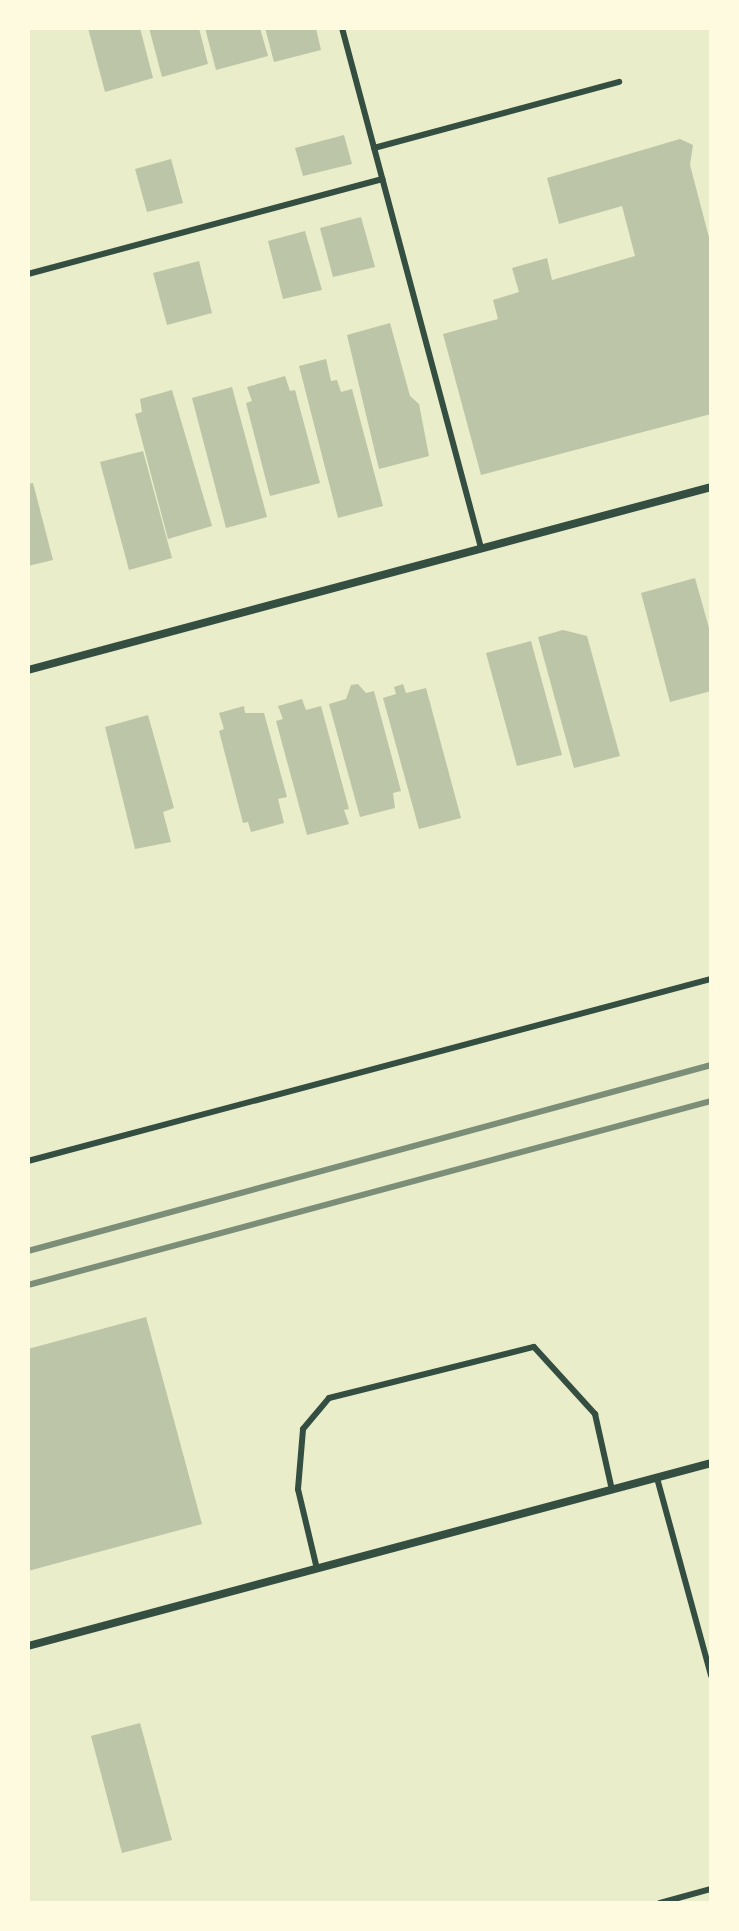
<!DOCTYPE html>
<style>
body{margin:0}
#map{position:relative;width:739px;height:1931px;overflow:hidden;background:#e9edc9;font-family:Ubuntu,sans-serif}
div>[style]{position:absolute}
.building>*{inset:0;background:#bcc5a7}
.service>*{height:6px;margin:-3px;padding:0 3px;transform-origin:3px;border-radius:3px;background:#344e41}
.minor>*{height:8px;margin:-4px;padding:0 4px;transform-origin:4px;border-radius:4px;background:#344e41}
.rail>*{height:6px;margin:-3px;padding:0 3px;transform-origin:3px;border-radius:3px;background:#7c8e77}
span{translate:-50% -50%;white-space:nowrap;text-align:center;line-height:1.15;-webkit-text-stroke:8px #fefae0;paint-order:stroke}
.frame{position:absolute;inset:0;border:30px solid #fefae0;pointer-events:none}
</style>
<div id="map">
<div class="building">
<div style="clip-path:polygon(88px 28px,140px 28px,153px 78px,105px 92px)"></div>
<div style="clip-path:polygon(149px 28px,199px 28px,208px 64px,162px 77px)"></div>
<div style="clip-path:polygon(205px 28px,260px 28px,268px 56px,216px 70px)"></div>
<div style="clip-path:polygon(265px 28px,316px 28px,321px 50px,274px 62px)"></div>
<div style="clip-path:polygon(344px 135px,352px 164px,303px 176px,295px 148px)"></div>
<div style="clip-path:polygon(680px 139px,693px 145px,690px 165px,711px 245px,711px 414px,481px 475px,443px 334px,498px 319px,493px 300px,519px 292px,512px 268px,547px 258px,552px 280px,635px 256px,622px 206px,559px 224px,547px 178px)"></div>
<div style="clip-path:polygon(171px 159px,183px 203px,147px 212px,135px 169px)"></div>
<div style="clip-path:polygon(361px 217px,375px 267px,333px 277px,320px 228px)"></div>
<div style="clip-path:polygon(305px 231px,322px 290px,283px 299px,268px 241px)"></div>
<div style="clip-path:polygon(199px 261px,212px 313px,167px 325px,153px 273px)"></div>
<div style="clip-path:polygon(390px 323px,410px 396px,419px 404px,429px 456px,379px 469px,347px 335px)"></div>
<div style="clip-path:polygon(326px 359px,331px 381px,337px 380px,341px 392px,352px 389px,383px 506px,338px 518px,299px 366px)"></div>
<div style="clip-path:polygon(285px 376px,290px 391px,295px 390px,320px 483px,270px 496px,246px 403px,252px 401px,247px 387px)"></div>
<div style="clip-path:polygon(232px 387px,267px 517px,226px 528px,192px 398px)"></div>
<div style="clip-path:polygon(172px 390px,212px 526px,168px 539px,135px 414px,142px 412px,140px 399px)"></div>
<div style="clip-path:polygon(143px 451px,172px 558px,129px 570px,100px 462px)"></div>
<div style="clip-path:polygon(33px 483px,53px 560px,28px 566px,28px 484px)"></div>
<div style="clip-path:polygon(695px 578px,711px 635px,711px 691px,670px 702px,641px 593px)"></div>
<div style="clip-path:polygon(563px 630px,587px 636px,620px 756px,574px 768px,538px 637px)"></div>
<div style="clip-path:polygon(531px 641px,562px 755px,517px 766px,486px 653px)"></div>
<div style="clip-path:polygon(358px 684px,366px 693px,374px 691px,401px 791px,393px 793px,395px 808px,360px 817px,329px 704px,346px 699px,351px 685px)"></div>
<div style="clip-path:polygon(403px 684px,406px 693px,426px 688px,461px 818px,419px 829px,383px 698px,396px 694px,394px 687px)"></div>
<div style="clip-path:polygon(302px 699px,306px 710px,321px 706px,349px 809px,344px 810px,349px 824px,307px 835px,276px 721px,283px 719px,278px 706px)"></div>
<div style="clip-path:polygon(244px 706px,245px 713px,264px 713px,287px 797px,278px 799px,284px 823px,251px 832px,248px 822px,243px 823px,219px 731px,224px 729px,219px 713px)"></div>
<div style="clip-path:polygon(148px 715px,174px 808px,163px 812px,171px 842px,135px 849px,105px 727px)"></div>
<div style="clip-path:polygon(146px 1317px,202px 1524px,28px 1571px,28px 1349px)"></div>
<div style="clip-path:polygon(140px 1723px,172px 1840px,122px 1853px,91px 1736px)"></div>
</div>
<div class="service">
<div style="left:342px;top:28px;width:538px;rotate:75.03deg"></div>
<div style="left:374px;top:148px;width:254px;rotate:-15.1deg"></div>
<div style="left:28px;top:274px;width:367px;rotate:-15deg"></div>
<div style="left:28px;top:1161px;width:707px;rotate:-14.92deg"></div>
<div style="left:657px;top:1478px;width:205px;rotate:74.7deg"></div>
<div style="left:317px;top:1569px;width:82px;rotate:-103.4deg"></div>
<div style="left:298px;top:1489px;width:60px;rotate:-85.2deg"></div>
<div style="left:303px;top:1429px;width:40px;rotate:-50deg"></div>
<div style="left:329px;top:1398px;width:211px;rotate:-14deg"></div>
<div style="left:534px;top:1347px;width:91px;rotate:47.7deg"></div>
<div style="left:595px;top:1414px;width:78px;rotate:77.4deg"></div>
<div style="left:660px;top:1903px;width:53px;rotate:-15.4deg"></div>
</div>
<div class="minor">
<div style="left:28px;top:670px;width:707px;rotate:-15deg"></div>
<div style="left:28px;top:1646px;width:707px;rotate:-15deg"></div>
</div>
<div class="rail">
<div style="left:28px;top:1251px;width:708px;rotate:-15.23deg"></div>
<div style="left:28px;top:1285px;width:707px;rotate:-15.08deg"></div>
</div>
<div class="frame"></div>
</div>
